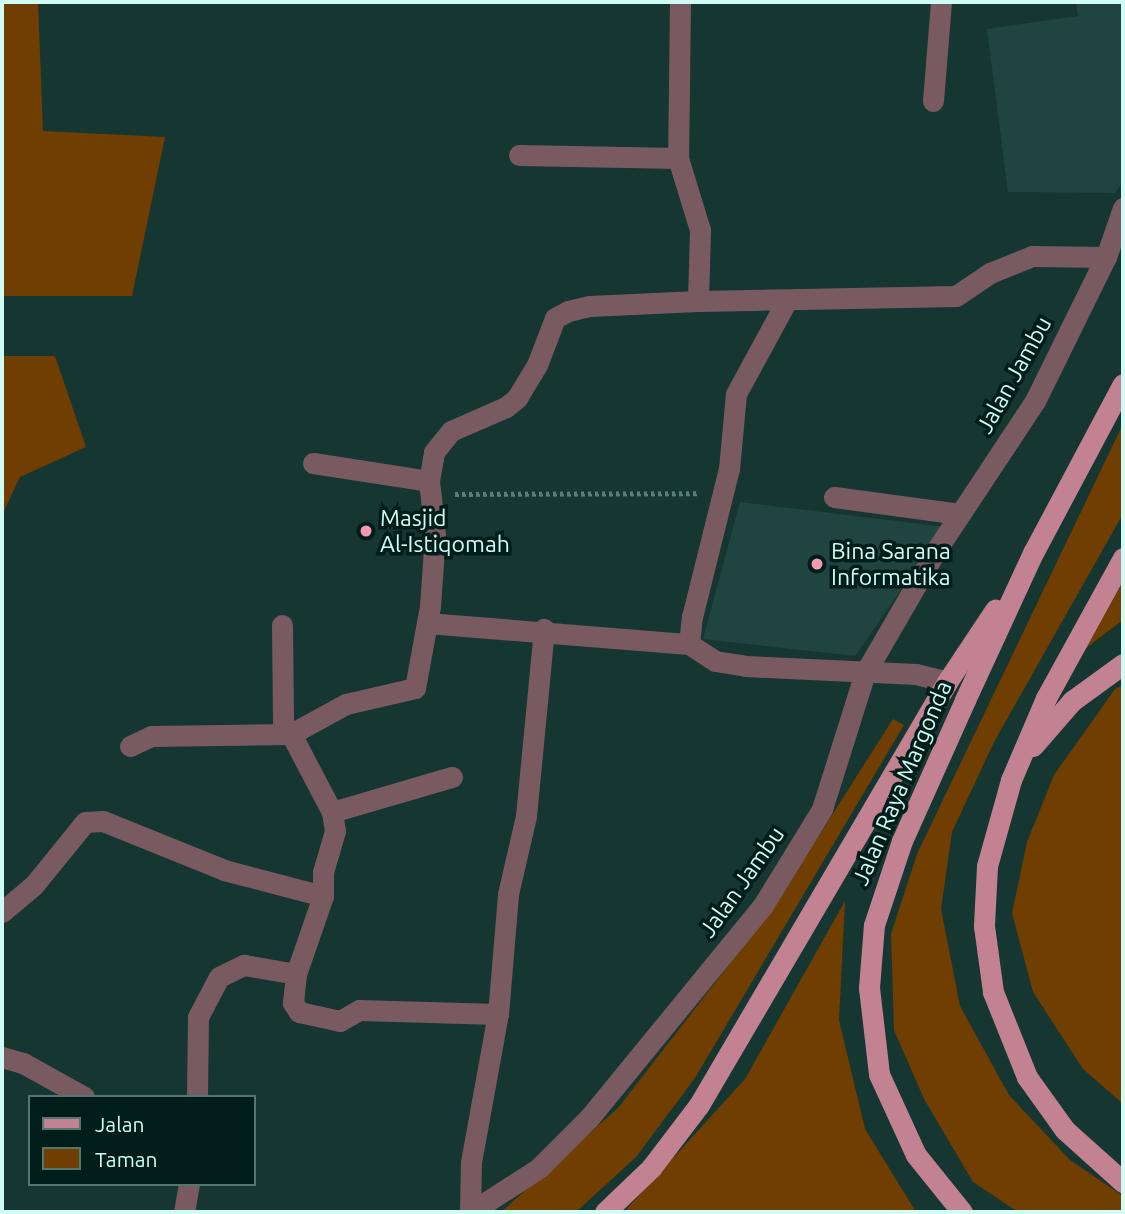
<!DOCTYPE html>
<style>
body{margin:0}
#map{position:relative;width:1125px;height:1214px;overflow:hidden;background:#163631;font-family:Ubuntu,sans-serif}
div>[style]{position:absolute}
.built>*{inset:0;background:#204540}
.green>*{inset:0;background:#6f3e00}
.path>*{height:4.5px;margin-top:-2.25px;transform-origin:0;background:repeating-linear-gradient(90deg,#597d77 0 3.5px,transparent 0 7px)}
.minor>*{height:21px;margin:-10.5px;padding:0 10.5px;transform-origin:10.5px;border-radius:10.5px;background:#7a5a61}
.major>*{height:21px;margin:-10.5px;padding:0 10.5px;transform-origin:10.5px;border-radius:10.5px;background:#c28292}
.dots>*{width:19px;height:19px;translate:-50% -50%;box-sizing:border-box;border:4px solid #001d19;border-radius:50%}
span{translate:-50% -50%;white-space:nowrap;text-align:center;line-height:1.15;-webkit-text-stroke:7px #001d19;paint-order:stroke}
.street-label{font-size:23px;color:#cffcf4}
.poi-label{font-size:23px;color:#cffcf4}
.left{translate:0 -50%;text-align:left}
.frame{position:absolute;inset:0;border:4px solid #cffcf4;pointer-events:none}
.legend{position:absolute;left:28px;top:1095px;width:228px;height:91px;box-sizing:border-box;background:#001d19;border:2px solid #537671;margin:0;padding:9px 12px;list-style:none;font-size:21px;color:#cffcf4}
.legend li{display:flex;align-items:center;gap:14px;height:35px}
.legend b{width:35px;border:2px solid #537671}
</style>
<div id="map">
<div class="built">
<div style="clip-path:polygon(1076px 2px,1123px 2px,1123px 182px,1115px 193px,1008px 192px,987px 29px,1078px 16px)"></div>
<div style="clip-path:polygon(740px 502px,945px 527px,855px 656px,703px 639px)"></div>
</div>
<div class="green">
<div style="clip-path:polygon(2px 2px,38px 2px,43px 131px,165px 137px,132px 296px,2px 296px)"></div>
<div style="clip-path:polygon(2px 356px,55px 356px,86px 447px,20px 477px,2px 515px)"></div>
<div style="clip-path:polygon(1123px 424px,1123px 514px,994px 742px,952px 832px,941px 909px,960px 1006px,1009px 1095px,1070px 1160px,1123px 1196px,1123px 1212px,1018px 1212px,973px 1182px,924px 1099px,894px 1030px,891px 934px,917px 854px)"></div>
<div style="clip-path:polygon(1123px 582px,1123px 620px,1086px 648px)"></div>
<div style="clip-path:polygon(1123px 685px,1123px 1104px,1083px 1069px,1033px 992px,1012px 913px,1027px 842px,1054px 775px,1115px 689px)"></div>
<div style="clip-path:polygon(893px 719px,904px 725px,695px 1078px,636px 1157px,576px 1212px,501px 1212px,618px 1108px,773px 908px)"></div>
<div style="clip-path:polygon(845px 901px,839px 1020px,865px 1129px,916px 1212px,624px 1212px,745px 1079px)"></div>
</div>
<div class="path">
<div style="left:455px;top:494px;width:244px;rotate:-0.2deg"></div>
</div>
<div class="minor">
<div style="left:680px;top:2px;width:156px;rotate:90.7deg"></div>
<div style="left:678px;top:158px;width:75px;rotate:73deg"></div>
<div style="left:700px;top:230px;width:71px;rotate:91.6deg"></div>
<div style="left:933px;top:101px;width:99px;rotate:-85.4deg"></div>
<div style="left:519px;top:155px;width:159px;rotate:1.1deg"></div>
<div style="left:313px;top:463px;width:117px;rotate:8.8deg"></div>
<div style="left:834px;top:497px;width:127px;rotate:7.7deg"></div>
<div style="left:427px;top:623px;width:263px;rotate:4.6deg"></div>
<div style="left:689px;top:644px;width:31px;rotate:33deg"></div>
<div style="left:715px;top:661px;width:30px;rotate:9deg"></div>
<div style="left:745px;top:666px;width:171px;rotate:2.7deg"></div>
<div style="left:916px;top:674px;width:32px;rotate:14deg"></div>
<div style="left:282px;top:625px;width:103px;rotate:89.4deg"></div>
<div style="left:283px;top:728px;width:10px;rotate:37deg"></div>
<div style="left:291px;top:734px;width:88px;rotate:62.3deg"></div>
<div style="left:332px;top:812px;width:19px;rotate:81deg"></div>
<div style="left:335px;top:831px;width:43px;rotate:106.3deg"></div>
<div style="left:323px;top:872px;width:24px;rotate:90deg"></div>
<div style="left:323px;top:896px;width:83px;rotate:109.1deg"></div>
<div style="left:296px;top:974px;width:29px;rotate:96deg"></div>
<div style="left:293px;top:1003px;width:11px;rotate:56deg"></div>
<div style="left:299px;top:1012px;width:42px;rotate:12.4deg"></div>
<div style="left:340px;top:1021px;width:22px;rotate:-30deg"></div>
<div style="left:359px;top:1010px;width:139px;rotate:1.6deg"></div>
<div style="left:689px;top:644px;width:27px;rotate:-84deg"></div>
<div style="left:692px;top:617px;width:153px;rotate:-76deg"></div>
<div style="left:729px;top:469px;width:75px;rotate:-84.7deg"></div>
<div style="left:736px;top:394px;width:107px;rotate:-61.5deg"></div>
<div style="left:130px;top:746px;width:23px;rotate:-25deg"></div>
<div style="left:151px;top:736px;width:140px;rotate:-0.8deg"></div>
<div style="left:291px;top:734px;width:63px;rotate:-28.6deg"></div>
<div style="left:346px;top:704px;width:71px;rotate:-13.1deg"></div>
<div style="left:415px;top:688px;width:83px;rotate:-79.6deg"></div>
<div style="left:430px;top:606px;width:71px;rotate:-86deg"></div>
<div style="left:435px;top:535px;width:54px;rotate:-96.3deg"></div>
<div style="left:429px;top:481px;width:29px;rotate:-80deg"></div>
<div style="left:434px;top:452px;width:27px;rotate:-51deg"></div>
<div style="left:451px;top:431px;width:60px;rotate:-23.6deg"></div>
<div style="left:506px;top:407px;width:14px;rotate:-39deg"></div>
<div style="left:517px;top:398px;width:39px;rotate:-59deg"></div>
<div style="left:537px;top:365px;width:50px;rotate:-69deg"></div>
<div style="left:555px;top:318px;width:15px;rotate:-28deg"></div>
<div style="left:568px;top:311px;width:22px;rotate:-13deg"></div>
<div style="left:589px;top:306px;width:109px;rotate:-2.6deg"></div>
<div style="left:698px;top:301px;width:258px;rotate:-1.1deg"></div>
<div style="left:956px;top:296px;width:41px;rotate:-34.1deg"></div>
<div style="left:990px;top:273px;width:45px;rotate:-22deg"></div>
<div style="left:1032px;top:256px;width:74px;rotate:0.8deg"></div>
<div style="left:332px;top:812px;width:125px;rotate:-16.3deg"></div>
<div style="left:2px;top:912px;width:42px;rotate:-40.2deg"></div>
<div style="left:34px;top:885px;width:81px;rotate:-51deg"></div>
<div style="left:85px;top:822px;width:18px;rotate:-3deg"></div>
<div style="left:103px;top:821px;width:131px;rotate:22deg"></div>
<div style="left:224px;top:870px;width:102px;rotate:14.7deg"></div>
<div style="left:2px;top:1057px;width:22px;rotate:16deg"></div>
<div style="left:23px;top:1063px;width:70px;rotate:29.1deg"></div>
<div style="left:197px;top:1097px;width:80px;rotate:-89.3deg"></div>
<div style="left:198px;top:1017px;width:45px;rotate:-62.3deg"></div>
<div style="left:219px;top:977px;width:28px;rotate:-26deg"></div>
<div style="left:244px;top:965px;width:53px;rotate:9.8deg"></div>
<div style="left:184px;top:1212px;width:28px;rotate:-80deg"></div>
<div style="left:470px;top:1212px;width:50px;rotate:-88.9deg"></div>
<div style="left:471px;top:1162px;width:150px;rotate:-79.7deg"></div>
<div style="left:498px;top:1014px;width:120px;rotate:-85.2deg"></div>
<div style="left:508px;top:894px;width:80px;rotate:-77deg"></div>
<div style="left:526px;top:816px;width:188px;rotate:-84.5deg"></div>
<div style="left:471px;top:1212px;width:81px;rotate:-32.9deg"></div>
<div style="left:539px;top:1168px;width:71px;rotate:-45deg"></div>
<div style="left:589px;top:1118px;width:273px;rotate:-50.7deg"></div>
<div style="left:762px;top:907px;width:115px;rotate:-58.5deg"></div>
<div style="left:822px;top:809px;width:143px;rotate:-72.5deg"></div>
<div style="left:865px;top:673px;width:143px;rotate:-59.9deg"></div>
<div style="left:937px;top:549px;width:178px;rotate:-56.5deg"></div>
<div style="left:1035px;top:401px;width:161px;rotate:-63.8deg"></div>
<div style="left:1106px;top:257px;width:52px;rotate:-70.9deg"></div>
</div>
<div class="major">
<div style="left:1123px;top:558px;width:160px;rotate:118.8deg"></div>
<div style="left:1046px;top:698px;width:89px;rotate:113.1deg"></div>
<div style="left:1011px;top:780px;width:89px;rotate:105.6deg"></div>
<div style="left:987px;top:866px;width:60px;rotate:92.9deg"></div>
<div style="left:984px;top:926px;width:67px;rotate:82.2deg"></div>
<div style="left:993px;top:992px;width:92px;rotate:68.2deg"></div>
<div style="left:1027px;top:1077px;width:65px;rotate:54.4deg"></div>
<div style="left:1065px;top:1130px;width:78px;rotate:41.9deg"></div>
<div style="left:1033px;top:746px;width:60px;rotate:-49.1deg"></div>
<div style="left:1072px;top:701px;width:63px;rotate:-36deg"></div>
<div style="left:605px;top:1212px;width:64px;rotate:-43.7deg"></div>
<div style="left:651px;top:1168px;width:79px;rotate:-52.7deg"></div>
<div style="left:699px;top:1105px;width:490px;rotate:-59.6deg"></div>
<div style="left:947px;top:682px;width:87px;rotate:-56.3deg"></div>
<div style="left:962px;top:1212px;width:73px;rotate:-128.9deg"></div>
<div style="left:916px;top:1155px;width:89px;rotate:-114.6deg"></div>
<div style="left:879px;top:1074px;width:87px;rotate:-96.6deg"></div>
<div style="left:869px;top:988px;width:63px;rotate:-85.5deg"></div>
<div style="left:874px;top:925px;width:89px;rotate:-71.6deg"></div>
<div style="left:902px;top:841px;width:154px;rotate:-65.9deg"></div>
<div style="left:965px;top:700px;width:162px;rotate:-65.2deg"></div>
<div style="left:1033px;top:553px;width:191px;rotate:-62deg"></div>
</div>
<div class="dots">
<div style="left:366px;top:531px;background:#f29ab0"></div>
<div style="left:817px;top:564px;background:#f29ab0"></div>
</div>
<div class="street-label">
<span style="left:1014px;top:375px;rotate:-61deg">Jalan Jambu</span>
<span style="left:902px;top:783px;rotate:-67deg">Jalan Raya Margonda</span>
<span style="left:742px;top:882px;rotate:-55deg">Jalan Jambu</span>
</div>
<div class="poi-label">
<span class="left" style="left:380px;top:531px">Masjid<br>Al-Istiqomah</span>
<span class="left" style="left:831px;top:564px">Bina Sarana<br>Informatika</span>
</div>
<div class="frame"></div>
<ul class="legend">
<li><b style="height:9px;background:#c28292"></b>Jalan</li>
<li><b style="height:19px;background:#6f3e00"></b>Taman</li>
</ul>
</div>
